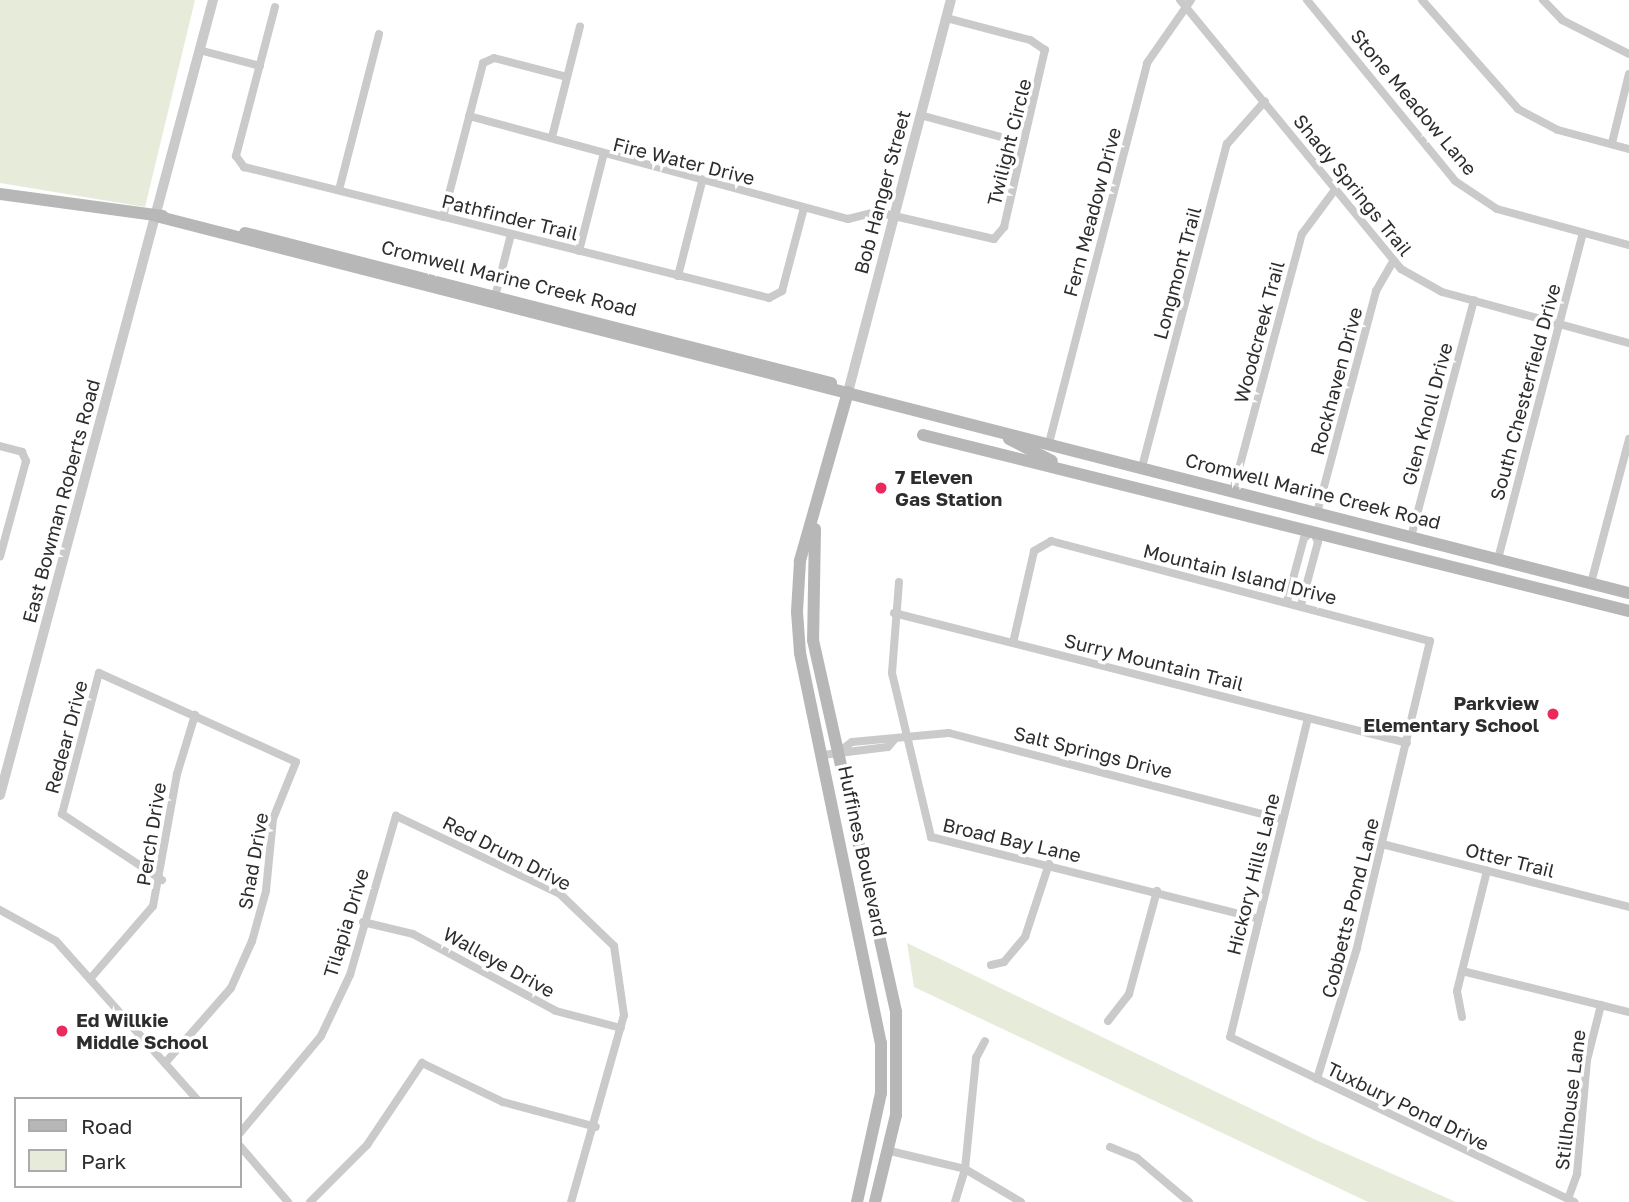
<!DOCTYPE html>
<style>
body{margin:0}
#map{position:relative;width:1629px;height:1202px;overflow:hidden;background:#fff;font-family:"Golos Text",sans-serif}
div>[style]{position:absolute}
.green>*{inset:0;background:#e7ecda}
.minor>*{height:8px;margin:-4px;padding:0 4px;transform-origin:4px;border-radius:4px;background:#cacaca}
.tertiary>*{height:10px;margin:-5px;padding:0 5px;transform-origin:5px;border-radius:5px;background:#cacaca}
.secondary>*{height:12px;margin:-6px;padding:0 6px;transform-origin:6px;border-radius:6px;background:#b7b7b7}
.dots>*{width:19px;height:19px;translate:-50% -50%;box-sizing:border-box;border:4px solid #fff;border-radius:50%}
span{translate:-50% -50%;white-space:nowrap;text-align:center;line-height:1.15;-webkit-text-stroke:7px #fff;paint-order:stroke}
.street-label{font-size:19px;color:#2d2d2d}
.poi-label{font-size:19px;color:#2d2d2d;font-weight:700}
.left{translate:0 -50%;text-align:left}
.right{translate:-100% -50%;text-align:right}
.legend{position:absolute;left:14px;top:1097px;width:228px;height:91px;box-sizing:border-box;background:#fff;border:2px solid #ababab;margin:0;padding:9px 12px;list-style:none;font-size:21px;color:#2d2d2d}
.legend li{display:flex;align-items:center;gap:14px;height:35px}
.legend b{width:35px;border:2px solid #ababab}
</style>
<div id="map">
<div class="green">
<div style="clip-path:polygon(0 0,195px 0,145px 207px,0 183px)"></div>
<div style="clip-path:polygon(907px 943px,1316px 1140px,1456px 1202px,1368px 1202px,914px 987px)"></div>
</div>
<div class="minor">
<div style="left:1180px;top:0;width:348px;rotate:50.6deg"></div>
<div style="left:1401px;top:269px;width:47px;rotate:29.3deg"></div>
<div style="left:1442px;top:292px;width:194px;rotate:15.3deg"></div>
<div style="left:1307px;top:0;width:234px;rotate:50.7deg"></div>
<div style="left:1455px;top:181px;width:50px;rotate:33.7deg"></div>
<div style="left:1497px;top:209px;width:137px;rotate:15.3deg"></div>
<div style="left:1422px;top:0;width:145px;rotate:48.6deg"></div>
<div style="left:1518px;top:109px;width:45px;rotate:27.7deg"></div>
<div style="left:1558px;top:130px;width:73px;rotate:15deg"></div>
<div style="left:1543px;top:0;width:28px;rotate:46deg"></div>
<div style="left:1562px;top:20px;width:75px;rotate:26.9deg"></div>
<div style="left:275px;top:7px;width:154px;rotate:104.7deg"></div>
<div style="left:236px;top:156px;width:14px;rotate:54deg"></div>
<div style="left:244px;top:167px;width:541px;rotate:14.01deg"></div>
<div style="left:769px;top:298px;width:15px;rotate:-28deg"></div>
<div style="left:782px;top:291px;width:86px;rotate:-75.2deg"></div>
<div style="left:199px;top:50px;width:63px;rotate:14.7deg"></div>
<div style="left:920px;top:115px;width:107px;rotate:15.2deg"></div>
<div style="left:469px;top:116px;width:393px;rotate:15.2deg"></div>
<div style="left:848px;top:219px;width:30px;rotate:-14deg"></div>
<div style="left:877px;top:212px;width:120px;rotate:13deg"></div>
<div style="left:994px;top:239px;width:16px;rotate:-50deg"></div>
<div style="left:1004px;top:227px;width:182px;rotate:-77deg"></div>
<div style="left:1045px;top:50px;width:18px;rotate:-146deg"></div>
<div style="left:1030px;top:40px;width:87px;rotate:-165.3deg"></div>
<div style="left:552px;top:137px;width:114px;rotate:-75.8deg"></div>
<div style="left:1612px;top:143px;width:71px;rotate:-76.2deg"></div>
<div style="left:339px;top:190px;width:161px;rotate:-75.6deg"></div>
<div style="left:443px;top:217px;width:159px;rotate:-75.4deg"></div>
<div style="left:483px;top:63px;width:12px;rotate:-24deg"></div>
<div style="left:494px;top:58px;width:75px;rotate:14.6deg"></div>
<div style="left:579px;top:251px;width:97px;rotate:-75.7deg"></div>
<div style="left:678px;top:276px;width:97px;rotate:-75.7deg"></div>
<div style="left:496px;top:293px;width:61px;rotate:-75.7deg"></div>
<div style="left:1049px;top:443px;width:392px;rotate:-75.5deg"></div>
<div style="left:1147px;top:63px;width:77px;rotate:-55.1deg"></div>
<div style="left:0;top:446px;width:23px;rotate:15deg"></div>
<div style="left:22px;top:452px;width:10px;rotate:66deg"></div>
<div style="left:26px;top:461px;width:99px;rotate:105.2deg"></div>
<div style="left:1142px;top:467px;width:334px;rotate:-75.3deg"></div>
<div style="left:1227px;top:144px;width:57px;rotate:-48.5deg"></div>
<div style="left:1233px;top:491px;width:266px;rotate:-75deg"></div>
<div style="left:1302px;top:234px;width:54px;rotate:-53.3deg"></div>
<div style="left:1317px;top:513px;width:230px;rotate:-75.1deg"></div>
<div style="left:1376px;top:291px;width:34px;rotate:-60deg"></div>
<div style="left:1411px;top:537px;width:245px;rotate:-75.1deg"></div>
<div style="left:1498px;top:559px;width:337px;rotate:-75.4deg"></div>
<div style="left:899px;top:582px;width:91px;rotate:94.4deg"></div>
<div style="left:892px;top:673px;width:169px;rotate:76.6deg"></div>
<div style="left:931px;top:837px;width:336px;rotate:14deg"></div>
<div style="left:1591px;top:583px;width:149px;rotate:-75.2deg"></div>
<div style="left:1287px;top:601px;width:65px;rotate:-74.9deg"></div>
<div style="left:1304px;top:538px;width:11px;rotate:-38deg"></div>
<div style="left:1313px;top:531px;width:12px;rotate:66deg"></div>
<div style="left:1318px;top:542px;width:65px;rotate:105.1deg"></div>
<div style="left:894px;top:613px;width:529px;rotate:14.22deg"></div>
<div style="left:1013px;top:643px;width:94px;rotate:-77.1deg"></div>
<div style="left:1034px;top:551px;width:20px;rotate:-30deg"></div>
<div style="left:1051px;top:541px;width:392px;rotate:14.8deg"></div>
<div style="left:1430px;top:641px;width:316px;rotate:103.4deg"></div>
<div style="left:1357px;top:948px;width:137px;rotate:107deg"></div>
<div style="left:1308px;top:718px;width:328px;rotate:103.7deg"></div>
<div style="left:1230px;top:1037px;width:382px;rotate:25.6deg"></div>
<div style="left:839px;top:752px;width:16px;rotate:-38deg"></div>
<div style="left:852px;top:742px;width:97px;rotate:-5.3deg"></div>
<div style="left:949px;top:733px;width:344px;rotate:14.5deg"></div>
<div style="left:823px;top:755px;width:65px;rotate:-7deg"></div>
<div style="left:888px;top:747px;width:11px;rotate:-49deg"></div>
<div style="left:1382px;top:844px;width:255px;rotate:14.3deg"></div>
<div style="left:162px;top:880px;width:120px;rotate:-146.6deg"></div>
<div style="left:62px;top:814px;width:146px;rotate:-75.3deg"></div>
<div style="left:99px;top:673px;width:216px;rotate:24.3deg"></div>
<div style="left:296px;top:762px;width:61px;rotate:112deg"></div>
<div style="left:273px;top:819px;width:72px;rotate:95.6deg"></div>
<div style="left:266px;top:891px;width:52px;rotate:105.6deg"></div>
<div style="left:252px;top:941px;width:51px;rotate:114.1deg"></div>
<div style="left:231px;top:988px;width:100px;rotate:131.3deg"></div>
<div style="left:0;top:910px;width:64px;rotate:29deg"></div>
<div style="left:56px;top:941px;width:212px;rotate:48.3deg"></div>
<div style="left:363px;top:922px;width:51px;rotate:13.5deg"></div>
<div style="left:413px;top:934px;width:162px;rotate:28.3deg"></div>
<div style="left:556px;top:1011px;width:67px;rotate:14.7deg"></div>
<div style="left:991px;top:965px;width:13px;rotate:-13deg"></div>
<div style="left:1004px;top:962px;width:33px;rotate:-50deg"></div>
<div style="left:1025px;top:937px;width:77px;rotate:-71.8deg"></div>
<div style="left:1462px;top:971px;width:172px;rotate:13.8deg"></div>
<div style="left:90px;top:979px;width:96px;rotate:-49.2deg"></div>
<div style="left:153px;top:906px;width:134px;rotate:-79.7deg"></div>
<div style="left:177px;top:774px;width:62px;rotate:-73deg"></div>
<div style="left:1462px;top:1017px;width:26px;rotate:-101deg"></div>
<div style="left:1457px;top:991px;width:124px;rotate:-76deg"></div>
<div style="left:1108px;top:1021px;width:34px;rotate:-52deg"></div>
<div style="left:1129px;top:994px;width:107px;rotate:-74.8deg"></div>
<div style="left:240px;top:1133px;width:126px;rotate:-50.1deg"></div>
<div style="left:321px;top:1036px;width:68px;rotate:-64.6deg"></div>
<div style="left:350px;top:975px;width:166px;rotate:-73.9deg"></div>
<div style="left:396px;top:816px;width:182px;rotate:25.4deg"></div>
<div style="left:560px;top:894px;width:75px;rotate:43.9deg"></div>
<div style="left:614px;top:946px;width:70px;rotate:81.8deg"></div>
<div style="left:624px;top:1015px;width:194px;rotate:105.8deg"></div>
<div style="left:240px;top:1146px;width:74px;rotate:49.4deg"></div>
<div style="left:1110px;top:1147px;width:29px;rotate:22deg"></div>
<div style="left:1137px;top:1158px;width:68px;rotate:40.2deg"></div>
<div style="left:890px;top:1151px;width:77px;rotate:13.5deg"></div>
<div style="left:965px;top:1169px;width:65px;rotate:30.5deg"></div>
<div style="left:1568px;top:1199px;width:27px;rotate:-70deg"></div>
<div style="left:1577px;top:1174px;width:114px;rotate:-85deg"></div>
<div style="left:1587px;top:1060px;width:57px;rotate:-75.7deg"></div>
<div style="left:310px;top:1202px;width:81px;rotate:-45deg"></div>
<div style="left:367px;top:1145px;width:99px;rotate:-56.1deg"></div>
<div style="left:422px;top:1063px;width:90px;rotate:25.7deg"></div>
<div style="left:503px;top:1102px;width:96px;rotate:15deg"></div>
<div style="left:955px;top:1202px;width:34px;rotate:-73deg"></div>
<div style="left:965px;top:1169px;width:112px;rotate:-84.3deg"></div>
<div style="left:976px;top:1058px;width:19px;rotate:-62deg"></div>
</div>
<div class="tertiary">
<div style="left:848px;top:392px;width:405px;rotate:-75.3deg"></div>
<div style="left:0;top:795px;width:823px;rotate:-75deg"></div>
</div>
<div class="secondary">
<div style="left:0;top:194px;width:164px;rotate:7.7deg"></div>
<div style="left:156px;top:216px;width:1520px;rotate:14.36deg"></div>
<div style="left:245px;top:233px;width:605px;rotate:14.36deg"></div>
<div style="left:848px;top:392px;width:176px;rotate:105.9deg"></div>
<div style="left:800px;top:561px;width:51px;rotate:93.4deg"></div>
<div style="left:797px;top:612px;width:41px;rotate:85.8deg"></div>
<div style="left:800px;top:653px;width:398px;rotate:78.3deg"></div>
<div style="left:881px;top:1043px;width:50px;rotate:90deg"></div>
<div style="left:881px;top:1093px;width:112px;rotate:102.4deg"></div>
<div style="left:923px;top:435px;width:728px;rotate:14deg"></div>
<div style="left:1009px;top:439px;width:48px;rotate:27.1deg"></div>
<div style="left:815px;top:529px;width:111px;rotate:91deg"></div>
<div style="left:813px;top:640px;width:381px;rotate:77.4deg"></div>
<div style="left:896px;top:1012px;width:103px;rotate:90deg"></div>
<div style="left:896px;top:1115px;width:89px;rotate:103.6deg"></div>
</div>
<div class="dots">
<div style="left:881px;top:488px;background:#eb295b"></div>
<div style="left:1553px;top:714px;background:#eb295b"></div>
<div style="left:62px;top:1031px;background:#eb295b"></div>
</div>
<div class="street-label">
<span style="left:1414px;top:102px;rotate:50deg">Stone Meadow Lane</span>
<span style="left:1009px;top:142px;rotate:-76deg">Twilight Circle</span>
<span style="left:684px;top:161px;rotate:14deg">Fire Water Drive</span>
<span style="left:1353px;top:185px;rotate:51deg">Shady Springs Trail</span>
<span style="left:882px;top:192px;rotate:-75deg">Bob Hanger Street</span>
<span style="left:1092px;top:212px;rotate:-75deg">Fern Meadow Drive</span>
<span style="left:510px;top:217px;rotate:14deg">Pathfinder Trail</span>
<span style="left:1177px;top:273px;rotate:-75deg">Longmont Trail</span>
<span style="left:509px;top:278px;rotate:14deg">Cromwell Marine Creek Road</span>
<span style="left:1259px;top:332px;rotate:-75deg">Woodcreek Trail</span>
<span style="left:1336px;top:381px;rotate:-75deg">Rockhaven Drive</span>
<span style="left:1525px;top:392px;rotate:-75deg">South Chesterfield Drive</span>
<span style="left:1427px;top:414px;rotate:-75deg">Glen Knoll Drive</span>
<span style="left:1313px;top:491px;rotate:14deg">Cromwell Marine Creek Road</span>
<span style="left:61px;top:501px;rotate:-75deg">East Bowman Roberts Road</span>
<span style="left:1240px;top:574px;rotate:14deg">Mountain Island Drive</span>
<span style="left:1154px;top:662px;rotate:14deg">Surry Mountain Trail</span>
<span style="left:66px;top:737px;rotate:-75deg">Redear Drive</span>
<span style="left:1093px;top:752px;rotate:14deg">Salt Springs Drive</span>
<span style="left:151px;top:834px;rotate:-81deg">Perch Drive</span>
<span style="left:1012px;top:840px;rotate:13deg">Broad Bay Lane</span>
<span style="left:863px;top:851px;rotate:78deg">Huffines Boulevard</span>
<span style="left:507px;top:853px;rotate:27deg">Red Drum Drive</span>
<span style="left:1510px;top:860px;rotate:14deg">Otter Trail</span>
<span style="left:253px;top:861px;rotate:-80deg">Shad Drive</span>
<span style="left:1253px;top:874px;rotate:-76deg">Hickory Hills Lane</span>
<span style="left:1350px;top:908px;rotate:-76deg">Cobbetts Pond Lane</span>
<span style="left:346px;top:923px;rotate:-73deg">Tilapia Drive</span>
<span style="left:499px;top:962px;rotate:29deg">Walleye Drive</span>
<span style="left:1570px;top:1100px;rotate:-83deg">Stillhouse Lane</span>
<span style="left:1408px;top:1106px;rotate:26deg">Tuxbury Pond Drive</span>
</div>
<div class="poi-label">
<span class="left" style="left:895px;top:488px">7 Eleven<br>Gas Station</span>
<span class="right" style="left:1539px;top:714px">Parkview<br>Elementary School</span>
<span class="left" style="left:76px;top:1031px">Ed Willkie<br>Middle School</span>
</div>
<ul class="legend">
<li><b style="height:9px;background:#b7b7b7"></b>Road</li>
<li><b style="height:19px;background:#e7ecda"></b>Park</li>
</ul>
</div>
